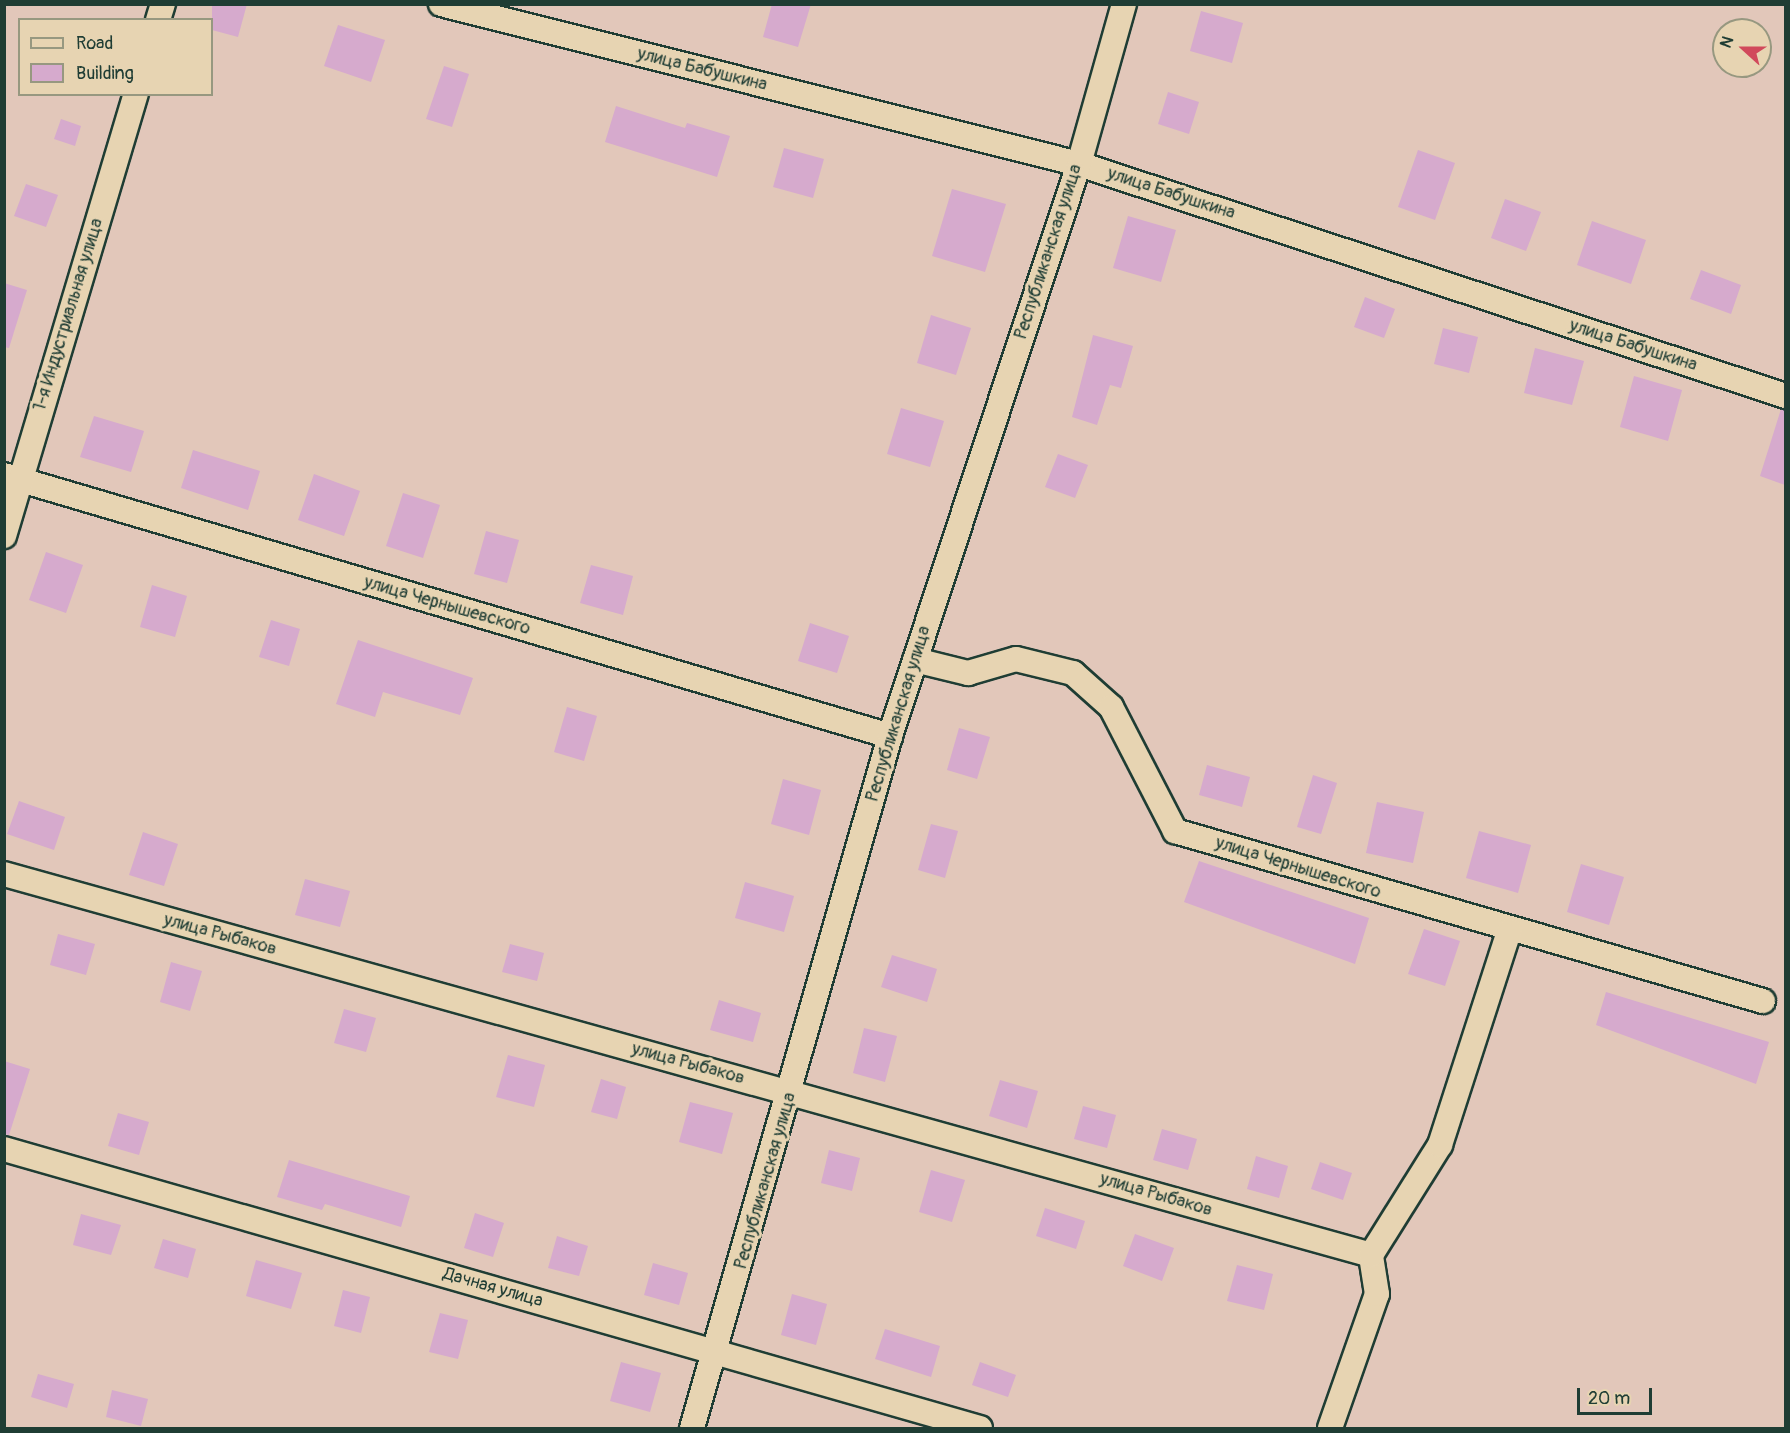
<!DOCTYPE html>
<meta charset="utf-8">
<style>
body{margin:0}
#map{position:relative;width:1790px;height:1433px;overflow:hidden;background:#e2c7ba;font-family:Pangolin,sans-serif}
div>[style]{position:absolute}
.building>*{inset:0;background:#d6aacd}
.roads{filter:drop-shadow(2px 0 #1f3d34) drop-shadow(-2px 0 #1f3d34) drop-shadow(0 2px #1f3d34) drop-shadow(0 -2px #1f3d34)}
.minor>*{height:24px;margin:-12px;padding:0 12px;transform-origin:12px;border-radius:12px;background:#e7d4b2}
span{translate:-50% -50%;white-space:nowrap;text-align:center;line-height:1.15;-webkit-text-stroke:6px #e7d4b2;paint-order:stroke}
.street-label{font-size:18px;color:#1f3d34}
.frame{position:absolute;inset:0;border:6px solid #1f3d34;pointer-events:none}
.legend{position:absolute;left:18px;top:18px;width:195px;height:78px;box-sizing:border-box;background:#e7d4b2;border:2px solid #979880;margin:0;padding:8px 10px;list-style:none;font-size:18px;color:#1f3d34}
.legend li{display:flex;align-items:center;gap:12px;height:30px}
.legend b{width:30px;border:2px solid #979880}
.north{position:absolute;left:1712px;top:18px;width:60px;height:60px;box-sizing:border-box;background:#e7d4b2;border:2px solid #979880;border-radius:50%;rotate:291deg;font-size:16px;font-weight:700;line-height:24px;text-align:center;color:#1f3d34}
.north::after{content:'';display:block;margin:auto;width:21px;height:27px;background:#d1495b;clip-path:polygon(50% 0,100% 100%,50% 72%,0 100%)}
.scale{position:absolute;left:1577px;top:1388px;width:75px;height:27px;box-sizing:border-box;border:3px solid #1f3d34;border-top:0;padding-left:8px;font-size:18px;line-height:21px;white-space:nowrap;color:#1f3d34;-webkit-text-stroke:4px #e7d4b2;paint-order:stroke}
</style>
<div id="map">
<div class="building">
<div style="clip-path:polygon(212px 4px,247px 4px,238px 37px,212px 30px)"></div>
<div style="clip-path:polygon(772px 4px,811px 4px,798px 47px,763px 37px)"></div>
<div style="clip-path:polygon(1201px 11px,1243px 23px,1232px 63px,1190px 51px)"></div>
<div style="clip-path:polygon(338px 25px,385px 40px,371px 82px,324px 66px)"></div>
<div style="clip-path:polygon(444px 66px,469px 74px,452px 127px,426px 119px)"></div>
<div style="clip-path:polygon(1168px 92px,1199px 102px,1189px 134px,1158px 124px)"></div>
<div style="clip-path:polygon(616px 106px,685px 128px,687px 123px,730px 136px,717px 177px,605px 142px)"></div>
<div style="clip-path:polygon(61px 119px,81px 126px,75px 146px,54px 139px)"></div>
<div style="clip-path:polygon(784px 148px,824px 159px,813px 198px,773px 187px)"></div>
<div style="clip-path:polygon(1418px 150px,1455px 163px,1435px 220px,1398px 207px)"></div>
<div style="clip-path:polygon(26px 184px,58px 195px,46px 227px,14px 216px)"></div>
<div style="clip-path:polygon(952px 189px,1006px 204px,985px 272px,932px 256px)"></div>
<div style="clip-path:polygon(1505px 199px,1541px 212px,1526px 251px,1491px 238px)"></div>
<div style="clip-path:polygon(1128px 216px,1176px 230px,1161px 282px,1113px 268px)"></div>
<div style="clip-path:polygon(1592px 221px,1646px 240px,1631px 284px,1577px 265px)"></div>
<div style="clip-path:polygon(1701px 270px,1741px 285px,1731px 314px,1690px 299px)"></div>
<div style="clip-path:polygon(4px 283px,27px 290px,9px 348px,4px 347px)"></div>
<div style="clip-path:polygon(1365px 297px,1395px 309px,1384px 338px,1354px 327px)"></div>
<div style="clip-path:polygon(931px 315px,971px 328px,956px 375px,917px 363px)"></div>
<div style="clip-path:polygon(1443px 328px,1478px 337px,1469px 373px,1434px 364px)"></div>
<div style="clip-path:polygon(1093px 335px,1133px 346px,1121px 388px,1110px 385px,1097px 425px,1072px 417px)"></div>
<div style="clip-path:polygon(1535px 348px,1584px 361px,1572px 405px,1524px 393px)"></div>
<div style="clip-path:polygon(1634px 376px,1682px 390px,1668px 441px,1620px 427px)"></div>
<div style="clip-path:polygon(901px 408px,944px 421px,930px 467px,887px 454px)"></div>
<div style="clip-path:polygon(1781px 409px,1785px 410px,1785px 485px,1760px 476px)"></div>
<div style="clip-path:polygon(94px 416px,144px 431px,131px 472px,80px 457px)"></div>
<div style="clip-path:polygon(193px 450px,260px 471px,248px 510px,181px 488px)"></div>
<div style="clip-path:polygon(1058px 454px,1088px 465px,1075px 498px,1045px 487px)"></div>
<div style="clip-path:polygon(314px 474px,360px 491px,344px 536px,298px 520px)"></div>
<div style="clip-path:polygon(403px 493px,440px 505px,423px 558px,386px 546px)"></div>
<div style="clip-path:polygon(486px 531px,519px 540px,507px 583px,474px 574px)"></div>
<div style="clip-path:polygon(46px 552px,83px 565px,66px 613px,29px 600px)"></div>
<div style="clip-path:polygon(591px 565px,633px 576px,623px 615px,580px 603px)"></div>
<div style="clip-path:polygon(152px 585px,187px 596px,175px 637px,140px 627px)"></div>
<div style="clip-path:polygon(271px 620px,300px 629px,289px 666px,259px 657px)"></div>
<div style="clip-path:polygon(810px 623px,849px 636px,837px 673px,798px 661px)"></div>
<div style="clip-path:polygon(358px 640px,473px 678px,460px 715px,383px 692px,375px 717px,336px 704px)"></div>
<div style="clip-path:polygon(567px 707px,597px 716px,584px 761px,554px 752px)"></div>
<div style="clip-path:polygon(959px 728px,990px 737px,977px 779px,947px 770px)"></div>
<div style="clip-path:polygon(1207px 765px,1250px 777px,1242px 807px,1199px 795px)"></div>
<div style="clip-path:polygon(1313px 775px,1337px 783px,1321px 834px,1297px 827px)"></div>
<div style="clip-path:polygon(783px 779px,821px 790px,809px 835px,771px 824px)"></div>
<div style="clip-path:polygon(19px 801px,65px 817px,54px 850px,7px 834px)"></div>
<div style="clip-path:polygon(1377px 802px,1424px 812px,1413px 863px,1366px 853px)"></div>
<div style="clip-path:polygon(931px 824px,958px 831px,945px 878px,918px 870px)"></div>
<div style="clip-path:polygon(1479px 831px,1531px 845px,1518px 893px,1466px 878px)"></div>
<div style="clip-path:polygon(143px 832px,178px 844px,164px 886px,129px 875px)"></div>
<div style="clip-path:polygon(1199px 861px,1369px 918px,1355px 964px,1184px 902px)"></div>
<div style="clip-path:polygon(1581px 864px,1624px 877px,1609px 925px,1567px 912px)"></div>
<div style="clip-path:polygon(305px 879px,350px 891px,340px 927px,295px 915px)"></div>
<div style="clip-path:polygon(745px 882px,794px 896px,784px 932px,735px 918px)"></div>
<div style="clip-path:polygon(1424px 929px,1460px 941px,1445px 986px,1408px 974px)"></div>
<div style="clip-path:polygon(58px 934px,95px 944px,86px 975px,50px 965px)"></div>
<div style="clip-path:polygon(510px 944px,544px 953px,537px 981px,502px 972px)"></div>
<div style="clip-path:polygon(892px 955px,937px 969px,927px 1002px,881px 987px)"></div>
<div style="clip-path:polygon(171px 962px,202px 971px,190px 1011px,160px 1002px)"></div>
<div style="clip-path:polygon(1606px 992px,1769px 1042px,1756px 1084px,1596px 1025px)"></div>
<div style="clip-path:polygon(719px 1000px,761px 1013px,753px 1042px,710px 1030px)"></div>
<div style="clip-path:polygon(344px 1009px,376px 1018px,366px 1052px,334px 1043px)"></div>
<div style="clip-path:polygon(864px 1028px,897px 1036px,885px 1082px,853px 1073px)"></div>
<div style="clip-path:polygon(508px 1055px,545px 1065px,534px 1107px,496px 1097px)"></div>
<div style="clip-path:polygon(4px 1061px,30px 1069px,9px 1135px,4px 1134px)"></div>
<div style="clip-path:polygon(601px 1079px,626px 1087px,617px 1119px,591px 1112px)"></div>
<div style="clip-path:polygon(1000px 1080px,1038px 1091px,1027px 1128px,989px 1116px)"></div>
<div style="clip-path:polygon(690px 1102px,733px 1113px,722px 1154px,679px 1142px)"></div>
<div style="clip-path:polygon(1083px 1106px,1116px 1115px,1107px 1148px,1074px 1139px)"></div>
<div style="clip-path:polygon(118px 1113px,149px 1122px,139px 1155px,108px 1146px)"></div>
<div style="clip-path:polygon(1162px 1129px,1197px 1139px,1188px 1170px,1153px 1160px)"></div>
<div style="clip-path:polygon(829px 1150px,860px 1158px,852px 1191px,821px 1183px)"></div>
<div style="clip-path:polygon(1256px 1156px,1288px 1166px,1279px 1198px,1247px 1189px)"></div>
<div style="clip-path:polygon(289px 1160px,410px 1196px,401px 1227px,325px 1204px,322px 1210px,277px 1197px)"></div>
<div style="clip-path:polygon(1320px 1162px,1352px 1173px,1343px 1200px,1311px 1189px)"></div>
<div style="clip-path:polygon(931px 1170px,965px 1180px,952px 1222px,919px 1212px)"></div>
<div style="clip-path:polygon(1045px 1208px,1085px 1221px,1076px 1249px,1036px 1236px)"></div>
<div style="clip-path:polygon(475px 1213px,504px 1223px,493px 1257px,464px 1248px)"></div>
<div style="clip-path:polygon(81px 1214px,121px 1225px,111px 1255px,73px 1245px)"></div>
<div style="clip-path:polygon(1135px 1234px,1174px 1248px,1162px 1281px,1123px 1266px)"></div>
<div style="clip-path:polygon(557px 1236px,588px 1246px,579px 1276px,548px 1268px)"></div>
<div style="clip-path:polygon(163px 1239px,196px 1249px,188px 1278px,154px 1268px)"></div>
<div style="clip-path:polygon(256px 1260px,302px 1273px,291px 1309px,246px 1296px)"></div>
<div style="clip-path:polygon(653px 1263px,688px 1273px,679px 1305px,644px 1295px)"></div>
<div style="clip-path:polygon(1237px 1265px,1273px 1274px,1264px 1310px,1227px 1301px)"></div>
<div style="clip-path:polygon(343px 1290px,370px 1297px,361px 1333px,334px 1326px)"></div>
<div style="clip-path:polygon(792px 1294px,827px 1304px,816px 1345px,781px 1335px)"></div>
<div style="clip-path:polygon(440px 1313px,468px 1320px,458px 1359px,429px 1352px)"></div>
<div style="clip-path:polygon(885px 1329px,940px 1346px,931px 1377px,875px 1359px)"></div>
<div style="clip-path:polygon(621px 1362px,661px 1373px,650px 1412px,610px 1401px)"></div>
<div style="clip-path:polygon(980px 1362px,1016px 1375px,1008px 1397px,972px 1385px)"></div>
<div style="clip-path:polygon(38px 1374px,74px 1384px,67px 1408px,31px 1397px)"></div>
<div style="clip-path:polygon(112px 1390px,148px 1399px,141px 1426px,106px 1417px)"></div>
</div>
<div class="roads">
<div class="minor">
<div style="left:441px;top:4px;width:658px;rotate:14.08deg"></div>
<div style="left:1079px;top:164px;width:744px;rotate:18.17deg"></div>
<div style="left:158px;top:20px;width:17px;rotate:-73deg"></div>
<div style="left:4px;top:475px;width:924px;rotate:16.41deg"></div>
<div style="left:4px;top:536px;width:461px;rotate:-73.4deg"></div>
<div style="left:915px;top:660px;width:55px;rotate:13.8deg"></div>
<div style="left:968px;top:673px;width:50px;rotate:-16.3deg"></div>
<div style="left:1016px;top:659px;width:59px;rotate:13.8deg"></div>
<div style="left:1073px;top:673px;width:51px;rotate:41.8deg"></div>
<div style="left:1111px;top:707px;width:140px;rotate:62.7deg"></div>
<div style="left:1175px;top:831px;width:612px;rotate:16.13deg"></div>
<div style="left:4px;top:874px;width:1419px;rotate:15.57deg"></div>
<div style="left:4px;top:1149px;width:1015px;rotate:15.95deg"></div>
<div style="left:692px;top:1428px;width:720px;rotate:-74.03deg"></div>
<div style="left:890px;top:736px;width:602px;rotate:-71.72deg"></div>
<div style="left:1079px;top:164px;width:166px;rotate:-74.3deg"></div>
<div style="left:1330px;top:1428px;width:142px;rotate:-70.7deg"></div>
<div style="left:1377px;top:1294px;width:39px;rotate:-99deg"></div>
<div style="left:1371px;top:1255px;width:130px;rotate:-57.9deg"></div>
<div style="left:1440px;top:1145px;width:225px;rotate:-72.1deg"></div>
</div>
</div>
<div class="street-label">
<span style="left:702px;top:70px;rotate:14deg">улица Бабушкина</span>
<span style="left:1171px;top:194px;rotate:18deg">улица Бабушкина</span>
<span style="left:1049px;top:252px;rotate:-72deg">Республиканская улица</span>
<span style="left:69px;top:315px;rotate:-73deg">1-я Индустриальная улица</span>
<span style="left:1633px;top:346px;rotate:18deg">улица Бабушкина</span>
<span style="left:447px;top:606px;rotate:16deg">улица Чернышевского</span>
<span style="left:899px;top:714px;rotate:-73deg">Республиканская улица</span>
<span style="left:1298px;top:868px;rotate:17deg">улица Чернышевского</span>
<span style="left:220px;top:935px;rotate:15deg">улица Рыбаков</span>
<span style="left:688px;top:1064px;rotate:15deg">улица Рыбаков</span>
<span style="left:766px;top:1181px;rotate:-74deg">Республиканская улица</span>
<span style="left:1156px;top:1195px;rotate:16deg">улица Рыбаков</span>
<span style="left:493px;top:1288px;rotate:16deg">Дачная улица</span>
</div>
<div class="frame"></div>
<ul class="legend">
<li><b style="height:8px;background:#e7d4b2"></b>Road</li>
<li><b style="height:16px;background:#d6aacd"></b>Building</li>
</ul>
<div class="north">N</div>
<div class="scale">20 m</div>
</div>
